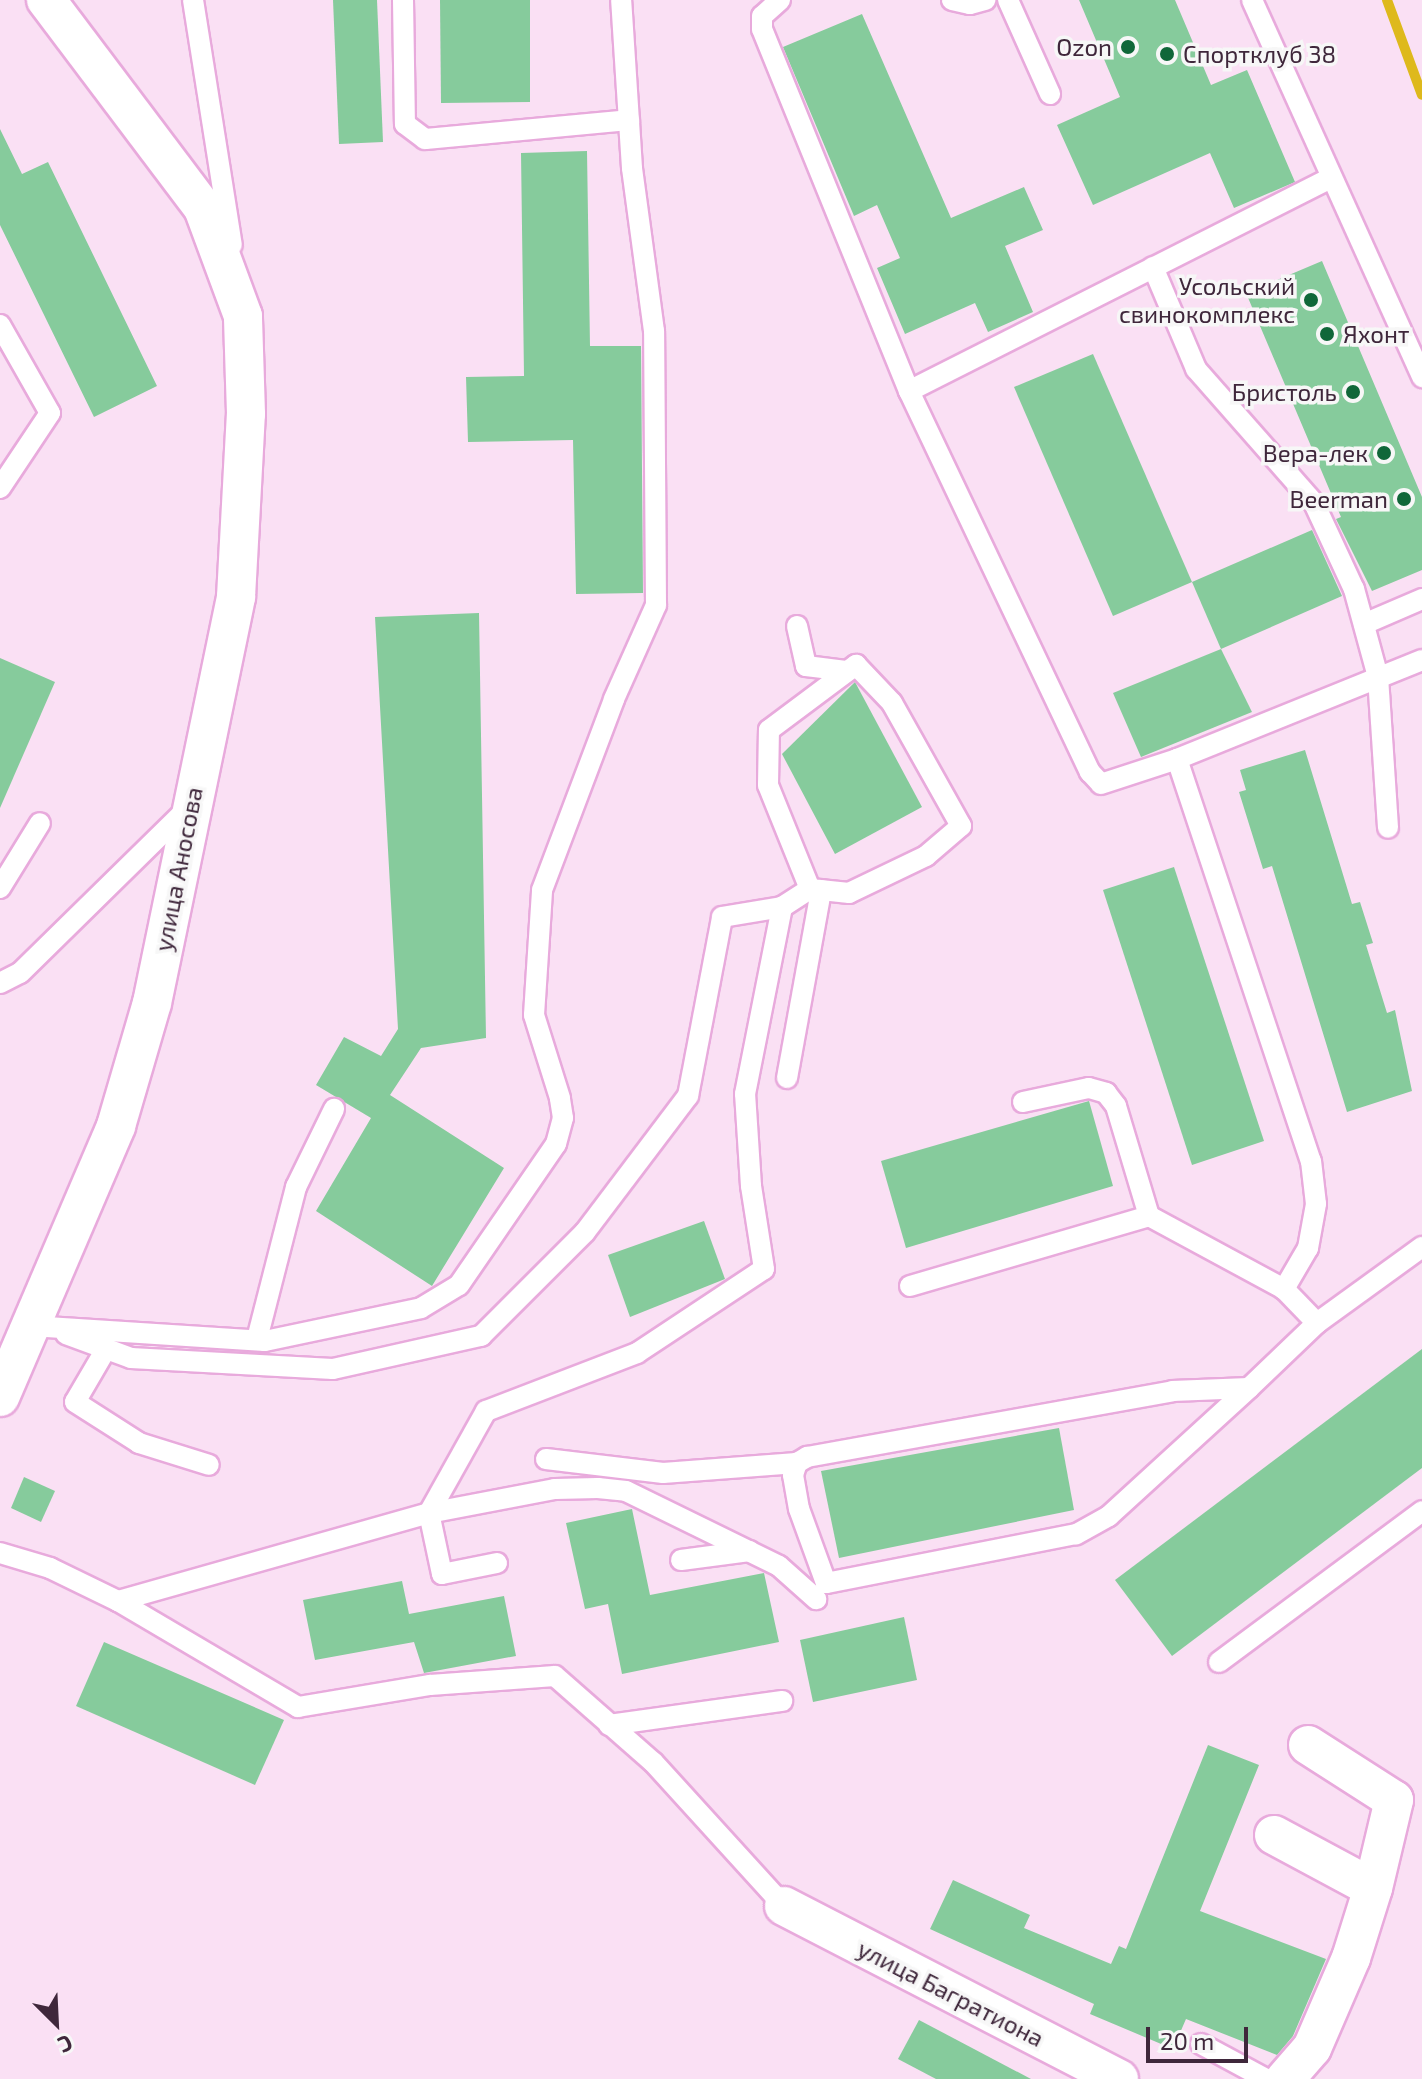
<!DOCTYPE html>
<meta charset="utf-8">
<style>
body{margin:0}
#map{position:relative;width:1422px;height:2079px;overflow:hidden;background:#fae0f4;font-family:"Exo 2",sans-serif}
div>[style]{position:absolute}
.stream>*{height:10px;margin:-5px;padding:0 5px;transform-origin:5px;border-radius:5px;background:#deb91c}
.building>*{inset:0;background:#86cb9c}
.roads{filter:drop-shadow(2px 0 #e8aadc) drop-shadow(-2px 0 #e8aadc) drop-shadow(0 2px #e8aadc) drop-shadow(0 -2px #e8aadc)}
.service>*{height:20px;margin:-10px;padding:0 10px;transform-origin:10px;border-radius:10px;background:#fff}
.minor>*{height:38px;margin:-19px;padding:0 19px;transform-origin:19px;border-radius:19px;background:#fff}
.dots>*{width:22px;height:22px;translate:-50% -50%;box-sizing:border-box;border:4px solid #f7f7f7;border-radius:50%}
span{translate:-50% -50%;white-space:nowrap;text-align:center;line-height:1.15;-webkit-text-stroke:7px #f7f7f7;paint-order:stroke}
.poi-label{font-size:24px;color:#3f273b}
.right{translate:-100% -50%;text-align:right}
.left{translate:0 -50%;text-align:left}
.street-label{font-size:24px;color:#3f273b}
.north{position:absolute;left:16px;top:1983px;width:80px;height:80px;-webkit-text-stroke:6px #f7f7f7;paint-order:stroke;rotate:156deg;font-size:22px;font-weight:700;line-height:32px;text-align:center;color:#3f273b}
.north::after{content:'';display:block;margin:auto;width:28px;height:36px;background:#3f273b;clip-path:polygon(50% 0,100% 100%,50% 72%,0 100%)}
.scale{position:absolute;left:1146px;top:2027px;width:102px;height:36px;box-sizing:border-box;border:4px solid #3f273b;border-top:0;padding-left:10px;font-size:24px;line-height:28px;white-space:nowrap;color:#3f273b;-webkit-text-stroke:6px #f7f7f7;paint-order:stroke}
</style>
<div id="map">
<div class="stream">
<div style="left:1387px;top:0;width:101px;rotate:69.8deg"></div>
</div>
<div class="building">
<div style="clip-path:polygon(333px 0,377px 0,383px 142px,339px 144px)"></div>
<div style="clip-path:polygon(440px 0,530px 0,530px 102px,441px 103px)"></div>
<div style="clip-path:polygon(1079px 0,1175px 0,1211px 85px,1247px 70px,1295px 182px,1234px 208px,1210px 153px,1093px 205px,1057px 125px,1120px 97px)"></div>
<div style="clip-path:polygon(862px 14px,951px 218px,1024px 187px,1043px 230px,1005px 246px,1033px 312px,988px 332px,975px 303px,905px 334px,877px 268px,900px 258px,877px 205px,854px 216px,783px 47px)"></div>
<div style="clip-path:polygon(0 129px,22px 174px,48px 162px,157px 386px,94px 417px,0 225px)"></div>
<div style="clip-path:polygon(587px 151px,590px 346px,641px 346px,643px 593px,576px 594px,573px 440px,468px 442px,466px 377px,524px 376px,521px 153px)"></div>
<div style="clip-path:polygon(1322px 261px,1422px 497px,1422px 570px,1372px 591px,1336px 519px,1341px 517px,1246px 293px)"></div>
<div style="clip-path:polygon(1093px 354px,1192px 582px,1113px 616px,1014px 387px)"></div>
<div style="clip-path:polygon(1312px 530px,1342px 596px,1221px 649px,1192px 582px)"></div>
<div style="clip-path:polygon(479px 613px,486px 1038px,421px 1048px,390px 1095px,504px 1168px,432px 1286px,316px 1211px,371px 1118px,316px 1085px,344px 1037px,381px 1056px,398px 1029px,375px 617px)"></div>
<div style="clip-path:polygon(1221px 649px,1252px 712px,1141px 757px,1113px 693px)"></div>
<div style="clip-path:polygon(0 658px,55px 682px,0 808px)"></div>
<div style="clip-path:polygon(855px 682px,922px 807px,835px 854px,782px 754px)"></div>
<div style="clip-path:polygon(1305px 750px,1352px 904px,1360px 902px,1373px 943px,1366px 945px,1387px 1013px,1395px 1010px,1412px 1091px,1347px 1112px,1272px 866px,1263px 869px,1239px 792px,1246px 790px,1240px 770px)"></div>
<div style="clip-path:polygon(1174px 867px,1264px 1141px,1192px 1165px,1103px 890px)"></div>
<div style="clip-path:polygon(1089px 1101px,1113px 1186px,906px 1248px,881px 1161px)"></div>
<div style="clip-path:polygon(704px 1221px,725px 1279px,630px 1317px,608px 1255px)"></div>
<div style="clip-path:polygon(1422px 1349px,1422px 1468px,1172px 1656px,1115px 1580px)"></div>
<div style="clip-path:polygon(1059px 1428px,1074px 1510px,839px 1558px,821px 1471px)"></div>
<div style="clip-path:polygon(24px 1477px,55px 1491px,41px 1522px,11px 1508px)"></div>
<div style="clip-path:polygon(632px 1509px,650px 1595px,764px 1573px,779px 1642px,622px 1674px,608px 1604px,585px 1609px,566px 1523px)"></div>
<div style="clip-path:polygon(402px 1581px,409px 1614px,504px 1596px,516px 1656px,424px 1673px,414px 1642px,315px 1660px,303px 1600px)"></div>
<div style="clip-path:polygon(904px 1617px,917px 1680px,813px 1702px,800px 1640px)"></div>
<div style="clip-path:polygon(104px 1642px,284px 1720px,255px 1785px,76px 1706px)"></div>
<div style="clip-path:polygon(1208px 1745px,1259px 1765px,1200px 1911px,1326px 1959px,1293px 2036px,1277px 2055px,1186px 2019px,1173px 2049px,1090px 2014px,1094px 2004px,930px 1929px,953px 1880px,1030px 1915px,1024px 1928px,1111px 1964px,1119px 1946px,1126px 1949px)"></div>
<div style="clip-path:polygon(919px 2020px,1031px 2079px,936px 2079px,898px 2059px)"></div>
</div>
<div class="roads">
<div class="service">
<div style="left:193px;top:0;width:248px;rotate:81deg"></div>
<div style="left:403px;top:0;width:124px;rotate:89.1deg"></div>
<div style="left:405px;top:124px;width:25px;rotate:37deg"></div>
<div style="left:425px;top:139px;width:205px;rotate:-5.3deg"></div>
<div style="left:780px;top:0;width:24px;rotate:138deg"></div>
<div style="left:762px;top:16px;width:13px;rotate:90deg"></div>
<div style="left:762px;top:29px;width:391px;rotate:67.9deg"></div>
<div style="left:909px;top:391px;width:422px;rotate:64.6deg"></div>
<div style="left:1090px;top:772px;width:16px;rotate:47deg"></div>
<div style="left:1101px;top:784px;width:80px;rotate:-18.2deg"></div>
<div style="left:1177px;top:759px;width:264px;rotate:-22deg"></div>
<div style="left:952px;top:0;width:18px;rotate:13deg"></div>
<div style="left:970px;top:4px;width:16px;rotate:-15deg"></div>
<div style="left:1008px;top:0;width:103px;rotate:65.9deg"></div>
<div style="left:1252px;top:0;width:414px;rotate:65.7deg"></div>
<div style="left:1153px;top:267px;width:111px;rotate:67.1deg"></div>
<div style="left:1196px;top:369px;width:179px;rotate:48.6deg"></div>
<div style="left:1314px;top:503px;width:95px;rotate:65.1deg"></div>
<div style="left:1354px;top:589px;width:91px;rotate:74.7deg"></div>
<div style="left:1378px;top:677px;width:151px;rotate:86.2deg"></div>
<div style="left:0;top:325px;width:101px;rotate:60.4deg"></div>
<div style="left:50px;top:413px;width:90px;rotate:123.7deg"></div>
<div style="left:909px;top:391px;width:473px;rotate:-26.8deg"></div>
<div style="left:1364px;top:624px;width:63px;rotate:-23.3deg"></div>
<div style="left:797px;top:626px;width:41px;rotate:77.3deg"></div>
<div style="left:806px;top:666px;width:40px;rotate:7.1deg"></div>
<div style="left:856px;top:665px;width:52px;rotate:46.5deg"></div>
<div style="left:892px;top:703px;width:141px;rotate:60.7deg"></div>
<div style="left:961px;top:826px;width:46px;rotate:139.4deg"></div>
<div style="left:926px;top:856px;width:85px;rotate:154.3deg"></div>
<div style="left:849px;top:893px;width:39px;rotate:-174deg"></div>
<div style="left:810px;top:889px;width:112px;rotate:-112deg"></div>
<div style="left:768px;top:785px;width:55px;rotate:-89deg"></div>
<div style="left:769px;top:730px;width:109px;rotate:-36.8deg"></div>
<div style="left:1177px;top:759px;width:424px;rotate:71.6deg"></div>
<div style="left:1311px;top:1161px;width:43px;rotate:83.4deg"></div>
<div style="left:1316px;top:1204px;width:45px;rotate:100.3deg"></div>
<div style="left:1308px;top:1248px;width:48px;rotate:120.3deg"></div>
<div style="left:0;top:888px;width:76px;rotate:-58.4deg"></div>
<div style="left:0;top:983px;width:22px;rotate:-27deg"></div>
<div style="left:20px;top:973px;width:235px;rotate:-44.5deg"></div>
<div style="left:787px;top:1078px;width:191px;rotate:-79.7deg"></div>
<div style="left:1023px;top:1102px;width:67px;rotate:-12deg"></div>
<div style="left:1089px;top:1088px;width:18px;rotate:16deg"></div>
<div style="left:1106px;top:1093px;width:16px;rotate:52deg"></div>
<div style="left:1116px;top:1106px;width:115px;rotate:73.3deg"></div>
<div style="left:910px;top:1286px;width:249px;rotate:-16.3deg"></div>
<div style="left:1149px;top:1216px;width:153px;rotate:28.4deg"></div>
<div style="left:1284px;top:1289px;width:47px;rotate:45.9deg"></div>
<div style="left:31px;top:1326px;width:234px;rotate:3.7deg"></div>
<div style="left:265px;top:1341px;width:159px;rotate:-11.9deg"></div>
<div style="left:421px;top:1308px;width:44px;rotate:-31.2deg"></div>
<div style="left:459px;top:1285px;width:171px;rotate:-55.5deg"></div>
<div style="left:556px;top:1144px;width:27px;rotate:-75deg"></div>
<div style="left:563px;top:1118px;width:20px;rotate:-99deg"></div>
<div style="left:560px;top:1098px;width:87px;rotate:-107.4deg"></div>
<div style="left:534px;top:1015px;width:125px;rotate:-86.3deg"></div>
<div style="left:542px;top:890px;width:204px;rotate:-69.3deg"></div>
<div style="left:614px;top:699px;width:103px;rotate:-65.9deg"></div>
<div style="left:656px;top:605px;width:274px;rotate:-90.4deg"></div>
<div style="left:654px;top:331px;width:164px;rotate:-97.7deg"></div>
<div style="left:632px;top:168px;width:168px;rotate:-93.7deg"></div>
<div style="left:66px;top:1334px;width:69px;rotate:20.3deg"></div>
<div style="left:131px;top:1358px;width:202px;rotate:3.1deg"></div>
<div style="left:333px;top:1369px;width:152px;rotate:-12.6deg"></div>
<div style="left:481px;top:1336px;width:147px;rotate:-45deg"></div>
<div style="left:585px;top:1232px;width:171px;rotate:-52.9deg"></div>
<div style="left:688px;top:1096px;width:182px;rotate:-79.2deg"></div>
<div style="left:722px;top:917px;width:61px;rotate:-9.5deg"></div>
<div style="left:257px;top:1339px;width:157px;rotate:-75.6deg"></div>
<div style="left:296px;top:1187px;width:87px;rotate:-64deg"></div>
<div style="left:106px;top:1349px;width:61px;rotate:120.3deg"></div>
<div style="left:75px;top:1402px;width:76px;rotate:32.6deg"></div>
<div style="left:139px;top:1443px;width:73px;rotate:17.4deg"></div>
<div style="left:1249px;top:1388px;width:190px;rotate:137.6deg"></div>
<div style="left:1109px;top:1516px;width:38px;rotate:151deg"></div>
<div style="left:1076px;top:1534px;width:255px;rotate:168.9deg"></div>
<div style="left:826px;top:1583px;width:79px;rotate:-110deg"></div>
<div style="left:799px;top:1509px;width:35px;rotate:-100deg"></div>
<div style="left:793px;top:1475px;width:13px;rotate:-72deg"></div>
<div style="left:797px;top:1463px;width:12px;rotate:-31deg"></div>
<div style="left:807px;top:1457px;width:371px;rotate:-10.2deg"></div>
<div style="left:1172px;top:1391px;width:77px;rotate:-2.2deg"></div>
<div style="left:1249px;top:1388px;width:94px;rotate:-43.7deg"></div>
<div style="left:1317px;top:1323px;width:130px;rotate:-35.9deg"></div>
<div style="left:546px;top:1459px;width:118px;rotate:6.8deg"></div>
<div style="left:663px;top:1473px;width:134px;rotate:-4.3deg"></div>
<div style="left:0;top:1553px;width:52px;rotate:16.7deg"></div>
<div style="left:50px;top:1568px;width:76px;rotate:25.9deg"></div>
<div style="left:118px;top:1601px;width:323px;rotate:-15.8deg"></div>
<div style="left:429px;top:1513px;width:128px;rotate:-10.8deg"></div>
<div style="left:555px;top:1489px;width:43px;rotate:-1.3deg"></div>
<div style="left:598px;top:1488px;width:28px;rotate:6deg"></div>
<div style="left:626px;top:1491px;width:170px;rotate:26.1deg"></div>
<div style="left:779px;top:1566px;width:50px;rotate:41.7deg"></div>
<div style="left:681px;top:1560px;width:69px;rotate:-7.5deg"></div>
<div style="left:497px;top:1563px;width:56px;rotate:168.7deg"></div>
<div style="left:442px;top:1574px;width:62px;rotate:-102deg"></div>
<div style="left:429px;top:1513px;width:117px;rotate:-60.8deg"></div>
<div style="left:486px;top:1411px;width:162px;rotate:-21deg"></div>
<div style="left:637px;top:1353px;width:152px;rotate:-33.5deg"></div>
<div style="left:764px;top:1269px;width:84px;rotate:-98.9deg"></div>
<div style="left:751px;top:1186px;width:92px;rotate:-93.7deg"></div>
<div style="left:745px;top:1094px;width:191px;rotate:-78.8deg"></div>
<div style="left:782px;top:907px;width:33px;rotate:-33deg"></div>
<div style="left:118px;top:1601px;width:209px;rotate:30.5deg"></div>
<div style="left:298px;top:1707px;width:134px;rotate:-9.5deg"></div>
<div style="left:430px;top:1685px;width:125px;rotate:-4.1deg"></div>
<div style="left:555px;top:1676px;width:130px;rotate:41.3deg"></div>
<div style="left:653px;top:1762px;width:195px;rotate:47.7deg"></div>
<div style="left:1219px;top:1662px;width:253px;rotate:-36.6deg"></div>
<div style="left:609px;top:1725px;width:175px;rotate:-7.9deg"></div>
<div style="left:1201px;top:2044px;width:74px;rotate:28.3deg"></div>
</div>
<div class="minor">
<div style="left:0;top:1397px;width:295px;rotate:-66.8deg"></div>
<div style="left:116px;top:1126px;width:128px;rotate:-73.7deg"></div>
<div style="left:152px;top:1003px;width:415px;rotate:-78.3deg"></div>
<div style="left:236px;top:597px;width:183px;rotate:-86.9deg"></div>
<div style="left:246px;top:414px;width:98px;rotate:-91.8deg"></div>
<div style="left:243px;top:316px;width:115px;rotate:-110.3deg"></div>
<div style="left:203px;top:208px;width:261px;rotate:-127deg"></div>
<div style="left:1308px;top:1745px;width:102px;rotate:32.6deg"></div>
<div style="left:1394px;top:1800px;width:90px;rotate:103.4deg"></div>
<div style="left:1274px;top:1835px;width:112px;rotate:28.2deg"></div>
<div style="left:1373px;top:1888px;width:73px;rotate:107.4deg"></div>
<div style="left:1351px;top:1958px;width:98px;rotate:113.4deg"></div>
<div style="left:1312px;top:2048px;width:41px;rotate:131.1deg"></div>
<div style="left:784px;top:1906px;width:377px;rotate:27.3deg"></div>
</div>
</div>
<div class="dots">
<div style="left:1128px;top:47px;background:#106739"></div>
<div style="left:1167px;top:54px;background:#106739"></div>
<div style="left:1311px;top:300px;background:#106739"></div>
<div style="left:1327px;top:334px;background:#106739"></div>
<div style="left:1353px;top:392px;background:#106739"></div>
<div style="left:1384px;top:453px;background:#106739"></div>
<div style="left:1404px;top:499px;background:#106739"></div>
</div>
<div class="poi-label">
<span class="right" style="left:1112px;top:47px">Ozon</span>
<span class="left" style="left:1183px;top:54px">Спортклуб 38</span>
<span class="right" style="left:1295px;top:300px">Усольский<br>свинокомплекс</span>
<span class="left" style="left:1343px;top:334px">Яхонт</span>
<span class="right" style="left:1337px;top:392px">Бристоль</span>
<span class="right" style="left:1368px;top:453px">Вера-лек</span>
<span class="right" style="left:1388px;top:499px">Beerman</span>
</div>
<div class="street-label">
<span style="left:178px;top:869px;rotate:-79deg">улица Аносова</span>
<span style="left:951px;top:1993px;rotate:27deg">улица Багратиона</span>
</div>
<div class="north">С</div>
<div class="scale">20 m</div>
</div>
